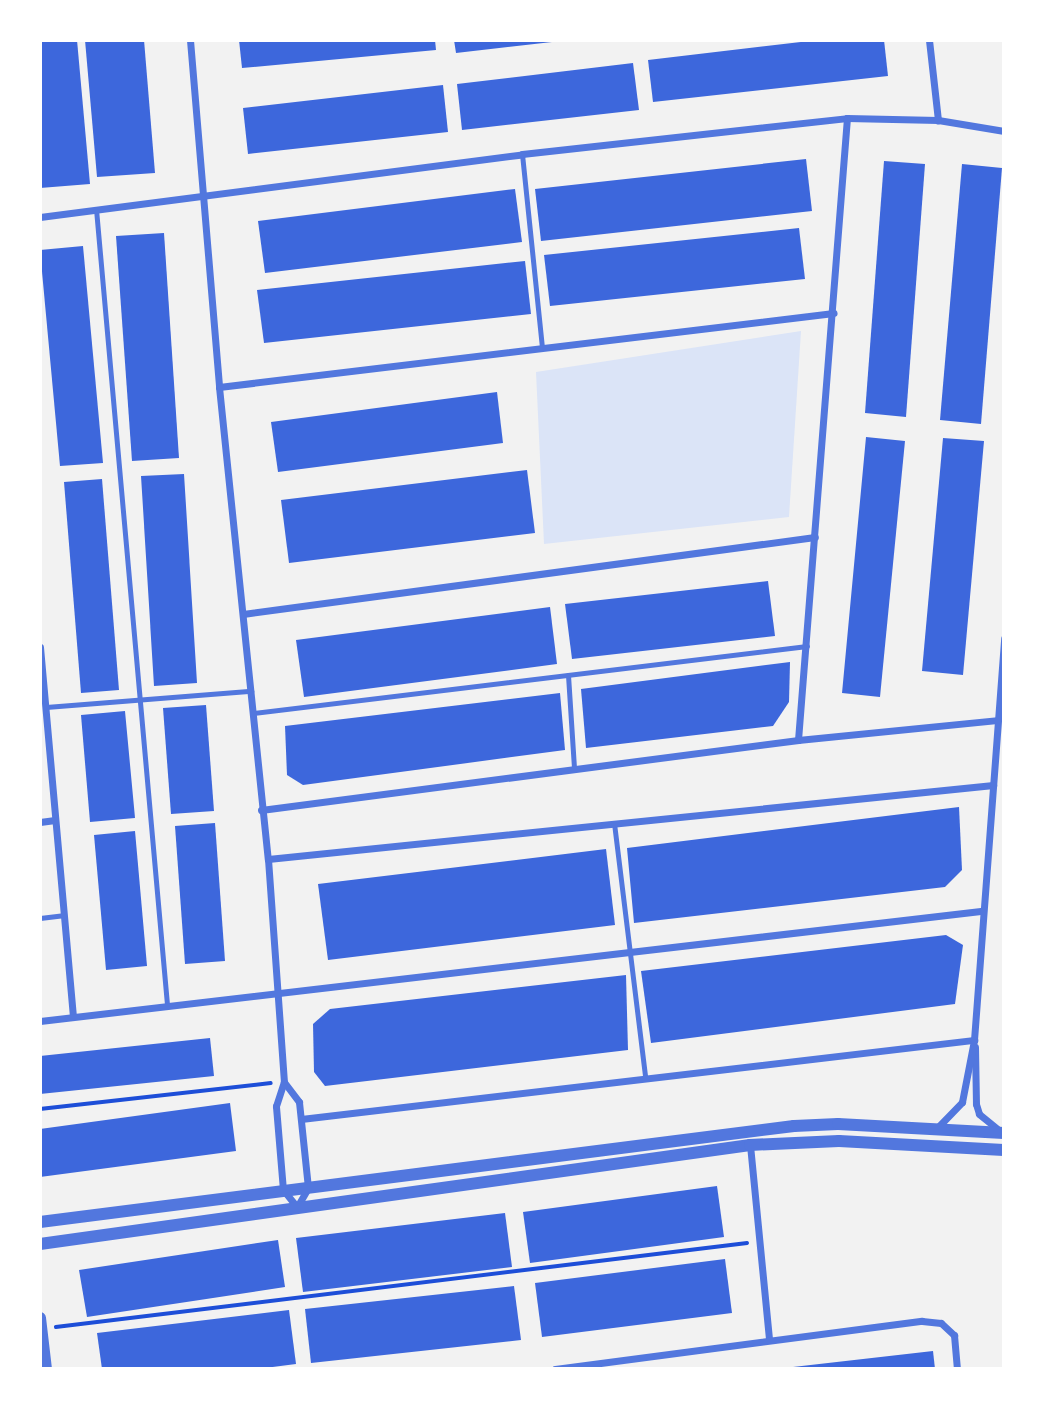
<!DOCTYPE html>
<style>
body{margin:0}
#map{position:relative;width:1044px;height:1409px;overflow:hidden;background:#f2f2f2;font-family:"PT Sans",sans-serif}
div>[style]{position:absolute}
.green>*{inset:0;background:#dbe4f7}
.building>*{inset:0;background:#3d67dc}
.path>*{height:3.5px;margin:-1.75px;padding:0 1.75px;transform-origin:1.75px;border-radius:1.75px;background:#1d4ed8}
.service>*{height:5px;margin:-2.5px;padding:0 2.5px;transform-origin:2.5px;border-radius:2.5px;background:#5277de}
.minor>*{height:7px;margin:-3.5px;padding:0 3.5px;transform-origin:3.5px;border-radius:3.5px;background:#5277de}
.tertiary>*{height:12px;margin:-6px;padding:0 6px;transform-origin:6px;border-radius:6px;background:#5277de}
span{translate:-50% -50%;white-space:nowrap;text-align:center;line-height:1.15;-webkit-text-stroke:5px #fff;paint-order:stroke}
.frame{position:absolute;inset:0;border:42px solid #fff;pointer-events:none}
</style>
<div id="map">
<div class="green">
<div style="clip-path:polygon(801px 331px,789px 517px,544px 544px,536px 372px)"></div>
</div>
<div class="building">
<div style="clip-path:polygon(40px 40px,77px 40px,90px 184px,40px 188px)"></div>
<div style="clip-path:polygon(85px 40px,144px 40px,155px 173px,97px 177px)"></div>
<div style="clip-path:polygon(239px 40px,435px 40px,436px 50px,242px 68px)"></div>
<div style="clip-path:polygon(454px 40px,552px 40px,552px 42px,456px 53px)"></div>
<div style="clip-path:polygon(818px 40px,884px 40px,888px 76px,653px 102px,648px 60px)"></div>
<div style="clip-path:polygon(633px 63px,639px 110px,462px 130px,457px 84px)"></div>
<div style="clip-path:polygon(443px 85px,448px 132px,248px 154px,243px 108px)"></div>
<div style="clip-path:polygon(806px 159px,812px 211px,541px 241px,535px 189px)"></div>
<div style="clip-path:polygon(884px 161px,925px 164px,906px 417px,865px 413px)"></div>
<div style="clip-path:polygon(962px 164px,1002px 168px,981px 424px,940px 420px)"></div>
<div style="clip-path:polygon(515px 189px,522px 242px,265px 273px,258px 221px)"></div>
<div style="clip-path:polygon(799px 228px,805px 279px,550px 306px,544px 255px)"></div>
<div style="clip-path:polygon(164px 233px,179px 458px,132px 461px,116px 236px)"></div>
<div style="clip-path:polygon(83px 246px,103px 463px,60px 466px,40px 250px)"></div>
<div style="clip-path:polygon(525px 261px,531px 314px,264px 343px,257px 290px)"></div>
<div style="clip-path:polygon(497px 392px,503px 443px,278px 472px,271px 422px)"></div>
<div style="clip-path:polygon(866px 437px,905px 441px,880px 697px,842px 693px)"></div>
<div style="clip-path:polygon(943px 438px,984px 441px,963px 675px,922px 671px)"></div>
<div style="clip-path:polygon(527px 470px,535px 533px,289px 563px,281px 500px)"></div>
<div style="clip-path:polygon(184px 474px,197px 683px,154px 686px,141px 476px)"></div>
<div style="clip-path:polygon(102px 479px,119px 690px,81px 693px,64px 482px)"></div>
<div style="clip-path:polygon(768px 581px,775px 636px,572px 659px,565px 604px)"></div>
<div style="clip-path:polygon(550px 607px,557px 664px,304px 697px,296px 640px)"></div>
<div style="clip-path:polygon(790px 662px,789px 702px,773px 726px,586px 748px,581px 689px)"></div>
<div style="clip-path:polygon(560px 693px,565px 750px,303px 785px,287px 775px,285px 726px)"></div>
<div style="clip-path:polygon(206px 705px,214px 811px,171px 814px,163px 708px)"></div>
<div style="clip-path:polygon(125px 711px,135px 818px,90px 822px,81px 715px)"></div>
<div style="clip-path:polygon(959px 807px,962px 870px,945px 887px,634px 923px,627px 848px)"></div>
<div style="clip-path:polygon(215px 823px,225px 961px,185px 964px,175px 826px)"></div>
<div style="clip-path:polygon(135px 831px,147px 966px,106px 970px,94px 835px)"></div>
<div style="clip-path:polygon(606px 849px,615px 925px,328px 960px,318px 884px)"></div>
<div style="clip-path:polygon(946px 935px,963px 945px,955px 1004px,651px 1043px,641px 971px)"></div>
<div style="clip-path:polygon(626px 975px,628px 1050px,325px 1086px,314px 1072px,313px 1024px,330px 1009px)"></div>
<div style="clip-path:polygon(210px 1038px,214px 1076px,40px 1094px,40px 1056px)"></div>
<div style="clip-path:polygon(230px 1103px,236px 1151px,40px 1177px,40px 1129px)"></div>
<div style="clip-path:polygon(717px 1186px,724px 1237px,530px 1263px,523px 1212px)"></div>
<div style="clip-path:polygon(505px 1213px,512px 1267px,303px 1292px,296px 1238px)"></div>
<div style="clip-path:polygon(278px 1240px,285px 1287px,87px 1317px,79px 1270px)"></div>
<div style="clip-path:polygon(725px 1259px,732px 1313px,542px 1337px,535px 1283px)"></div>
<div style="clip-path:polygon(514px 1286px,521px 1340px,311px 1363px,305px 1309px)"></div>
<div style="clip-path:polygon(289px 1310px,296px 1364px,257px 1369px,102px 1369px,97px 1333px)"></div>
<div style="clip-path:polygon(933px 1351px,935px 1369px,793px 1369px,793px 1367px)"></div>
</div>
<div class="path">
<div style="left:40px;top:1109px;width:232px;rotate:-6.4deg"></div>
<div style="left:56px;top:1327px;width:696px;rotate:-6.93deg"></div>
</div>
<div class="service">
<div style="left:522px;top:154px;width:194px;rotate:84.1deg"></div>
<div style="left:96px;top:209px;width:798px;rotate:84.9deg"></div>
<div style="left:568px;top:675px;width:93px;rotate:86.3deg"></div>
<div style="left:46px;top:707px;width:206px;rotate:-4.5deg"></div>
<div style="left:253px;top:713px;width:558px;rotate:-6.9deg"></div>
<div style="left:614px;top:823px;width:256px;rotate:83deg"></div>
<div style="left:40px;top:918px;width:23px;rotate:-7deg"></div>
</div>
<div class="minor">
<div style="left:190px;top:40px;width:348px;rotate:85.2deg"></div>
<div style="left:219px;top:387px;width:475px;rotate:84.1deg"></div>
<div style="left:268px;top:859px;width:224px;rotate:85.9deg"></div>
<div style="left:284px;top:1082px;width:25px;rotate:53deg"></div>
<div style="left:299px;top:1102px;width:86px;rotate:84deg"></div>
<div style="left:308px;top:1188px;width:22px;rotate:120deg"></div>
<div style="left:297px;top:1207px;width:22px;rotate:-129deg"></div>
<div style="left:283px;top:1190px;width:84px;rotate:-94.8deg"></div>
<div style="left:276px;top:1106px;width:25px;rotate:-72deg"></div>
<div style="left:929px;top:40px;width:81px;rotate:83.6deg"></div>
<div style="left:938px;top:120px;width:67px;rotate:9.5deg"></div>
<div style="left:40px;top:217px;width:486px;rotate:-7.4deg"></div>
<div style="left:522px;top:154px;width:327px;rotate:-6.3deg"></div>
<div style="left:847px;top:118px;width:91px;rotate:1.3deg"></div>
<div style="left:219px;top:387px;width:619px;rotate:-6.86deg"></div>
<div style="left:243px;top:614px;width:577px;rotate:-7.67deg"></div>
<div style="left:40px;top:647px;width:370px;rotate:84.9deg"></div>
<div style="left:798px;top:740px;width:624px;rotate:-85.5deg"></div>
<div style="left:261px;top:810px;width:542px;rotate:-7.43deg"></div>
<div style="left:798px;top:740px;width:200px;rotate:-5.7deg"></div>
<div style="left:40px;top:822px;width:15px;rotate:-8deg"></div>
<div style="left:268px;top:859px;width:729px;rotate:-5.83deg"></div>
<div style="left:40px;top:1021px;width:947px;rotate:-6.67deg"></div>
<div style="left:975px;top:1047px;width:57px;rotate:89deg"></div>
<div style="left:976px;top:1104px;width:10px;rotate:73deg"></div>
<div style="left:979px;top:1114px;width:26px;rotate:39deg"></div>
<div style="left:301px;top:1119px;width:678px;rotate:-6.7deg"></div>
<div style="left:937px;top:1128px;width:36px;rotate:-46deg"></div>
<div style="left:962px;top:1102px;width:63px;rotate:-79deg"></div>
<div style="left:974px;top:1040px;width:403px;rotate:-85.7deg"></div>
<div style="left:750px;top:1145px;width:194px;rotate:84.4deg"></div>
<div style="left:555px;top:1369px;width:370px;rotate:-7.5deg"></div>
<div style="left:922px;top:1321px;width:19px;rotate:6deg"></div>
<div style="left:941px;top:1323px;width:18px;rotate:43deg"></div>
<div style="left:954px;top:1335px;width:34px;rotate:85deg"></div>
</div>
<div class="tertiary">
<div style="left:40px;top:1222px;width:760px;rotate:-7.26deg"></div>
<div style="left:794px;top:1126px;width:44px;rotate:-2.6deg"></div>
<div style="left:838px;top:1124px;width:166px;rotate:3.1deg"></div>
<div style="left:40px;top:1244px;width:717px;rotate:-7.94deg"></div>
<div style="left:750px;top:1145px;width:89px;rotate:-2.6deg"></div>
<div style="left:839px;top:1141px;width:165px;rotate:3.1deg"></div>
<div style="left:40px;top:1318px;width:51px;rotate:83.3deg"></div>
</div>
<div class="frame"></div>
</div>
